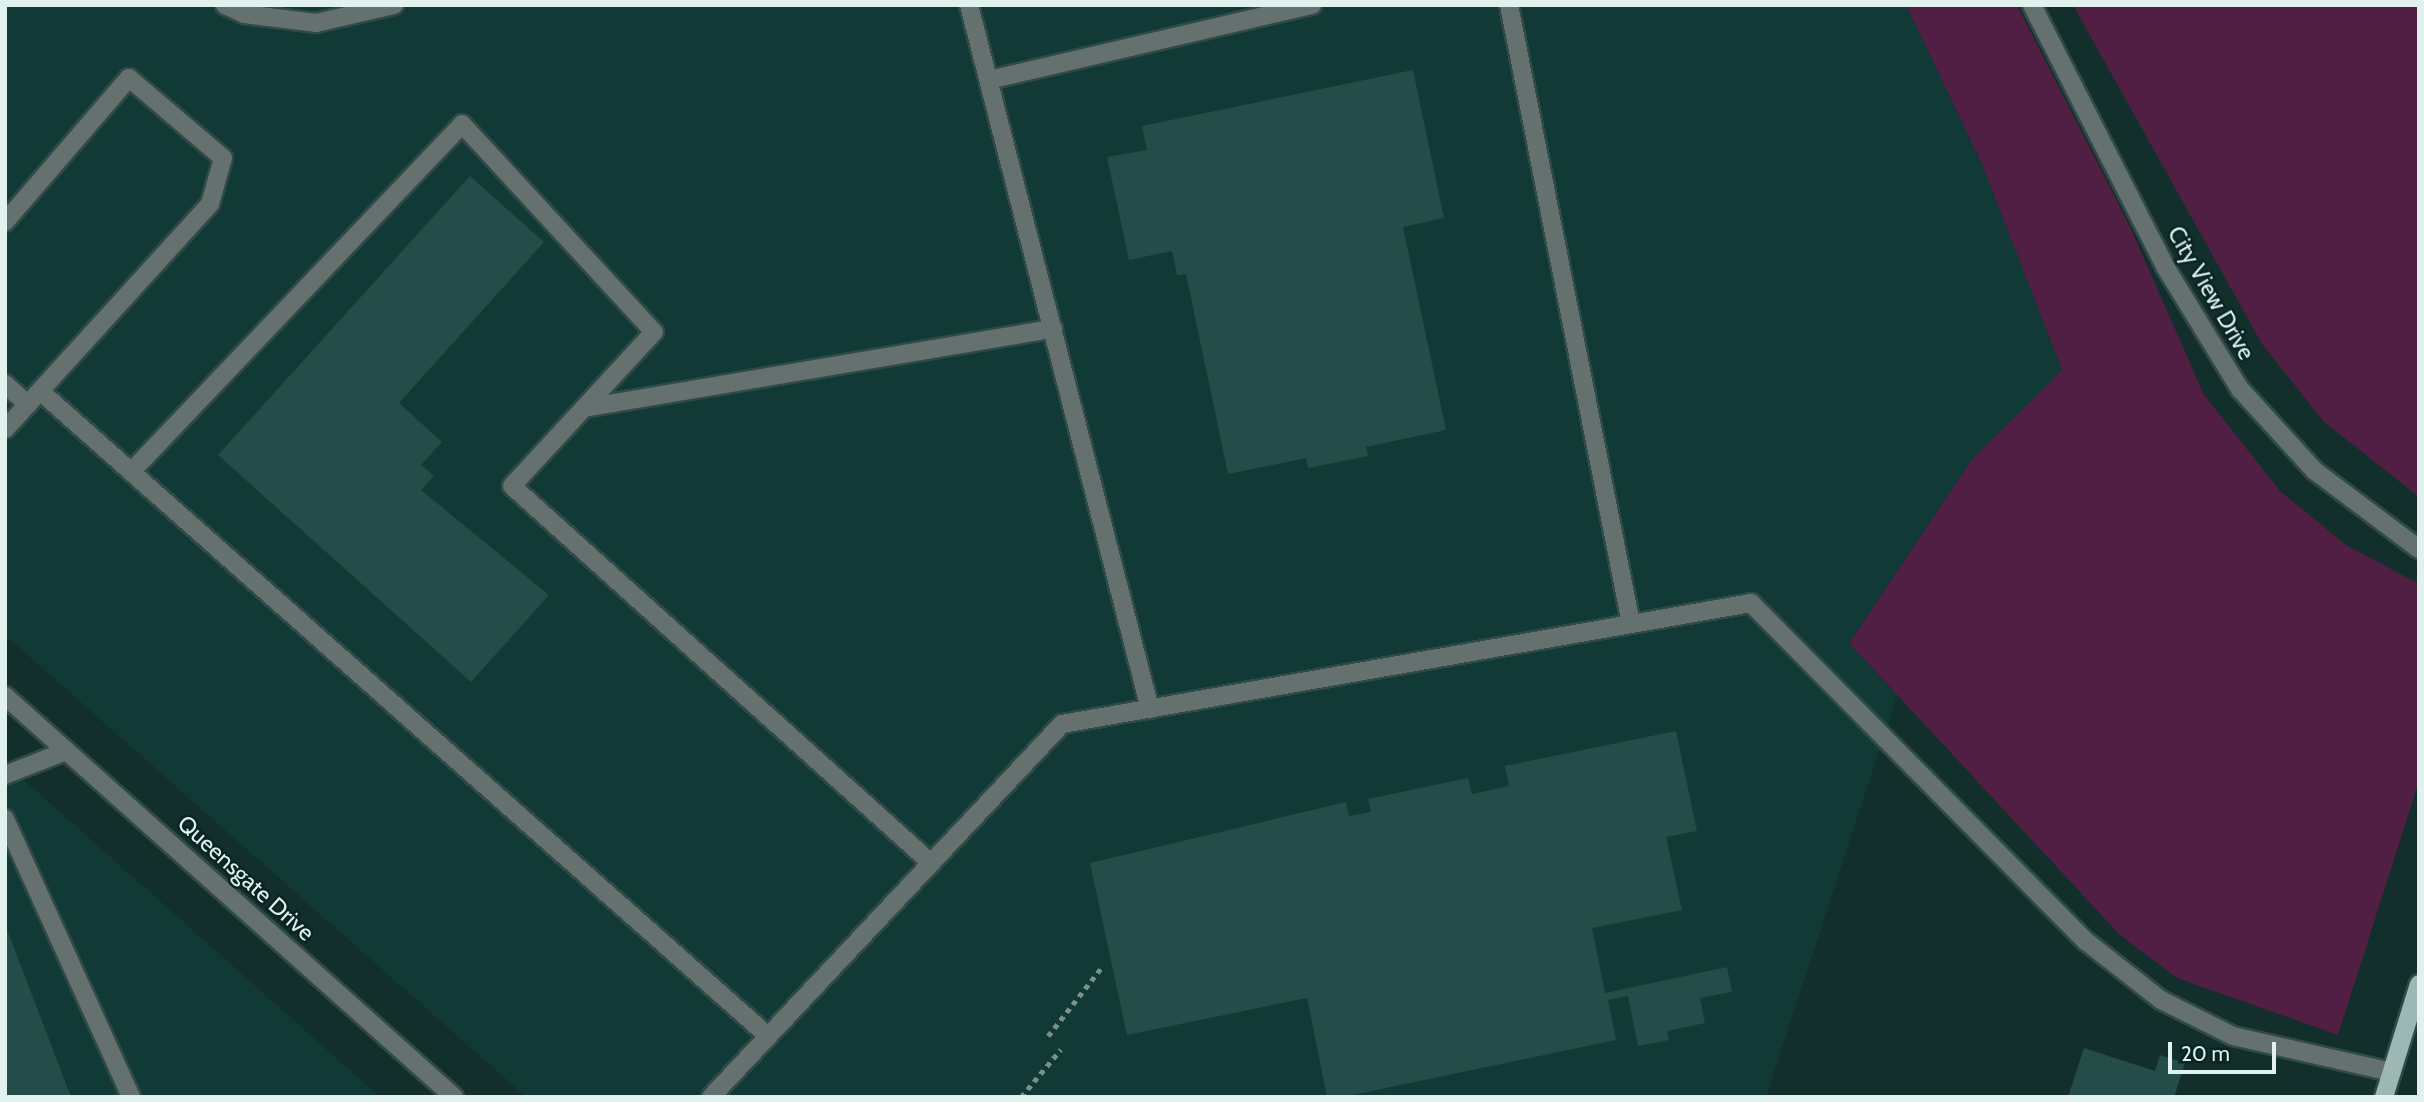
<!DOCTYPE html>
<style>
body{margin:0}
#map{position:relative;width:2424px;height:1102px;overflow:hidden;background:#132f2c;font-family:Cabin,sans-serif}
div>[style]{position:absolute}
.built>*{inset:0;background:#113935}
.green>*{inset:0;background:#501f43}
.building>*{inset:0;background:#244d49}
.path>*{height:4.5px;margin-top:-2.25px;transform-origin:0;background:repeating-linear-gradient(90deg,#79908d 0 5px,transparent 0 10px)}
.roads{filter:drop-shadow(2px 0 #304a47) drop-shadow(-2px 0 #304a47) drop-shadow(0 2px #304a47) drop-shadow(0 -2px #304a47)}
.service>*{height:18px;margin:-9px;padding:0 9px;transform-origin:9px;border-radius:9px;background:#64716f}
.minor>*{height:18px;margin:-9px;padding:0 9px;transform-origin:9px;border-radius:9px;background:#64716f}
.tertiary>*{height:18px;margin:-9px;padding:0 9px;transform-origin:9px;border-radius:9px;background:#64716f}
.primary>*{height:18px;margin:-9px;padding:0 9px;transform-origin:9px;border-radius:9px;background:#9db8b4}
span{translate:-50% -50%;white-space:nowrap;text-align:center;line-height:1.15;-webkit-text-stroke:5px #082523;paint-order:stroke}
.street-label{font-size:23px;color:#e0f1ee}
.frame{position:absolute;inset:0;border:7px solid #e0f1ee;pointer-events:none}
.scale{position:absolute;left:2168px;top:1042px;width:108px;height:32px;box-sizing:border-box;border:4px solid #e0f1ee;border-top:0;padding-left:9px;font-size:21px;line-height:24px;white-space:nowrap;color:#e0f1ee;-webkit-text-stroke:5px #082523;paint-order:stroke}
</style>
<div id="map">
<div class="built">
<div style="clip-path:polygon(5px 5px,1906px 5px,1982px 164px,2062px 370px,1973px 458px,1849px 643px,1897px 696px,1766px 1097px,526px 1097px,5px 635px)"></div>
<div style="clip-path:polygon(5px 763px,380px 1097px,5px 1097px)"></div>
</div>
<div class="green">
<div style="clip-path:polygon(1906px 5px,2017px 5px,2131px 229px,2204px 395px,2281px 492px,2346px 545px,2419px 584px,2419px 781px,2338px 1035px,2177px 978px,2119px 934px,1849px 643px,1973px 458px,2062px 370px,1982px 164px)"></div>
<div style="clip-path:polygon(2073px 5px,2419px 5px,2419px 497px,2324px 422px,2262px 344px)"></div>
</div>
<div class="building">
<div style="clip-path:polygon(1413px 70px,1444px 218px,1403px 227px,1446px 430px,1366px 447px,1368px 456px,1308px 468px,1306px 458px,1228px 474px,1186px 274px,1177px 275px,1172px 251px,1129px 260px,1107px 157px,1147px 150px,1142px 126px)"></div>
<div style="clip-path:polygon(470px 176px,544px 242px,399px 403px,442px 442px,421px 465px,434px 476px,421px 490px,549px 595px,471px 682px,218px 455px)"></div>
<div style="clip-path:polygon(1676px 731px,1697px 831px,1666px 837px,1682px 910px,1592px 928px,1605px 993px,1727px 967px,1732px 992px,1700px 998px,1705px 1023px,1667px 1031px,1669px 1040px,1638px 1046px,1628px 996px,1608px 1000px,1616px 1040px,1343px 1097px,1327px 1097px,1307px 998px,1127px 1035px,1090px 863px,1346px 802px,1349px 816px,1371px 812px,1368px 799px,1468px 778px,1472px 794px,1509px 786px,1505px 766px)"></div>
<div style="clip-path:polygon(5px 925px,5px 924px,71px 1097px,5px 1097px)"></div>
<div style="clip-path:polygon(2084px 1048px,2155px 1071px,2160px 1055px,2185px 1063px,2174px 1097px,2068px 1097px)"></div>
</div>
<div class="path">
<div style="left:1048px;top:1036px;width:88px;rotate:-52deg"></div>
<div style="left:1021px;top:1097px;width:62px;rotate:-50.2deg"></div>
</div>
<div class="roads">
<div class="service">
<div style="left:225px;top:5px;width:21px;rotate:25deg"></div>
<div style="left:244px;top:14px;width:73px;rotate:7.1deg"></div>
<div style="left:316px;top:23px;width:80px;rotate:-13deg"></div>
<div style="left:969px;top:5px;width:727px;rotate:75.58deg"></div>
<div style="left:1509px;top:5px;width:631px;rotate:78.85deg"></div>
<div style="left:989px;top:80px;width:332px;rotate:-13.1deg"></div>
<div style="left:5px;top:222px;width:190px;rotate:-49.3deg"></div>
<div style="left:129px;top:78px;width:123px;rotate:40.4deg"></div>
<div style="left:223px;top:158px;width:48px;rotate:105.8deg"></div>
<div style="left:210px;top:204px;width:304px;rotate:132.3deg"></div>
<div style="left:5px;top:384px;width:31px;rotate:42deg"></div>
<div style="left:40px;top:391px;width:973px;rotate:41.54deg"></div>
<div style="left:584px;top:408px;width:476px;rotate:-9.6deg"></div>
<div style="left:131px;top:472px;width:480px;rotate:-46.4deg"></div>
<div style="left:462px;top:124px;width:283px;rotate:47.3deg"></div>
<div style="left:654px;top:332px;width:209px;rotate:132.7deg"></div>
<div style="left:512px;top:486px;width:564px;rotate:41.98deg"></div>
<div style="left:5px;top:775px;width:66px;rotate:-21.5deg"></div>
<div style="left:5px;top:819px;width:305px;rotate:65.6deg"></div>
<div style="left:711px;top:1097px;width:512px;rotate:-46.74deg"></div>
<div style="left:1062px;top:724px;width:700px;rotate:-9.96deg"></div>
<div style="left:1751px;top:603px;width:477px;rotate:45.3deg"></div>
<div style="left:2087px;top:942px;width:94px;rotate:38.1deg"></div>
<div style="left:2161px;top:1000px;width:80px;rotate:26.6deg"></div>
<div style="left:2233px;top:1036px;width:163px;rotate:12.8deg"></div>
</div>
<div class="minor">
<div style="left:2032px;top:5px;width:295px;rotate:63deg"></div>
<div style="left:2166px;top:268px;width:142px;rotate:58.6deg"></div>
<div style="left:2240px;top:389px;width:111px;rotate:47.6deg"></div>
<div style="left:2315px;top:471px;width:130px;rotate:36.9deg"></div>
</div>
<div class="tertiary">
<div style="left:5px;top:696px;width:602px;rotate:41.77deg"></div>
</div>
<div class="primary">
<div style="left:2384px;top:1097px;width:118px;rotate:-72.8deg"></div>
</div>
</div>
<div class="street-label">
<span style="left:2211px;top:293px;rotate:60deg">City View Drive</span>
<span style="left:246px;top:878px;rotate:42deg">Queensgate Drive</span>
</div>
<div class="frame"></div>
<div class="scale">20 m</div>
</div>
